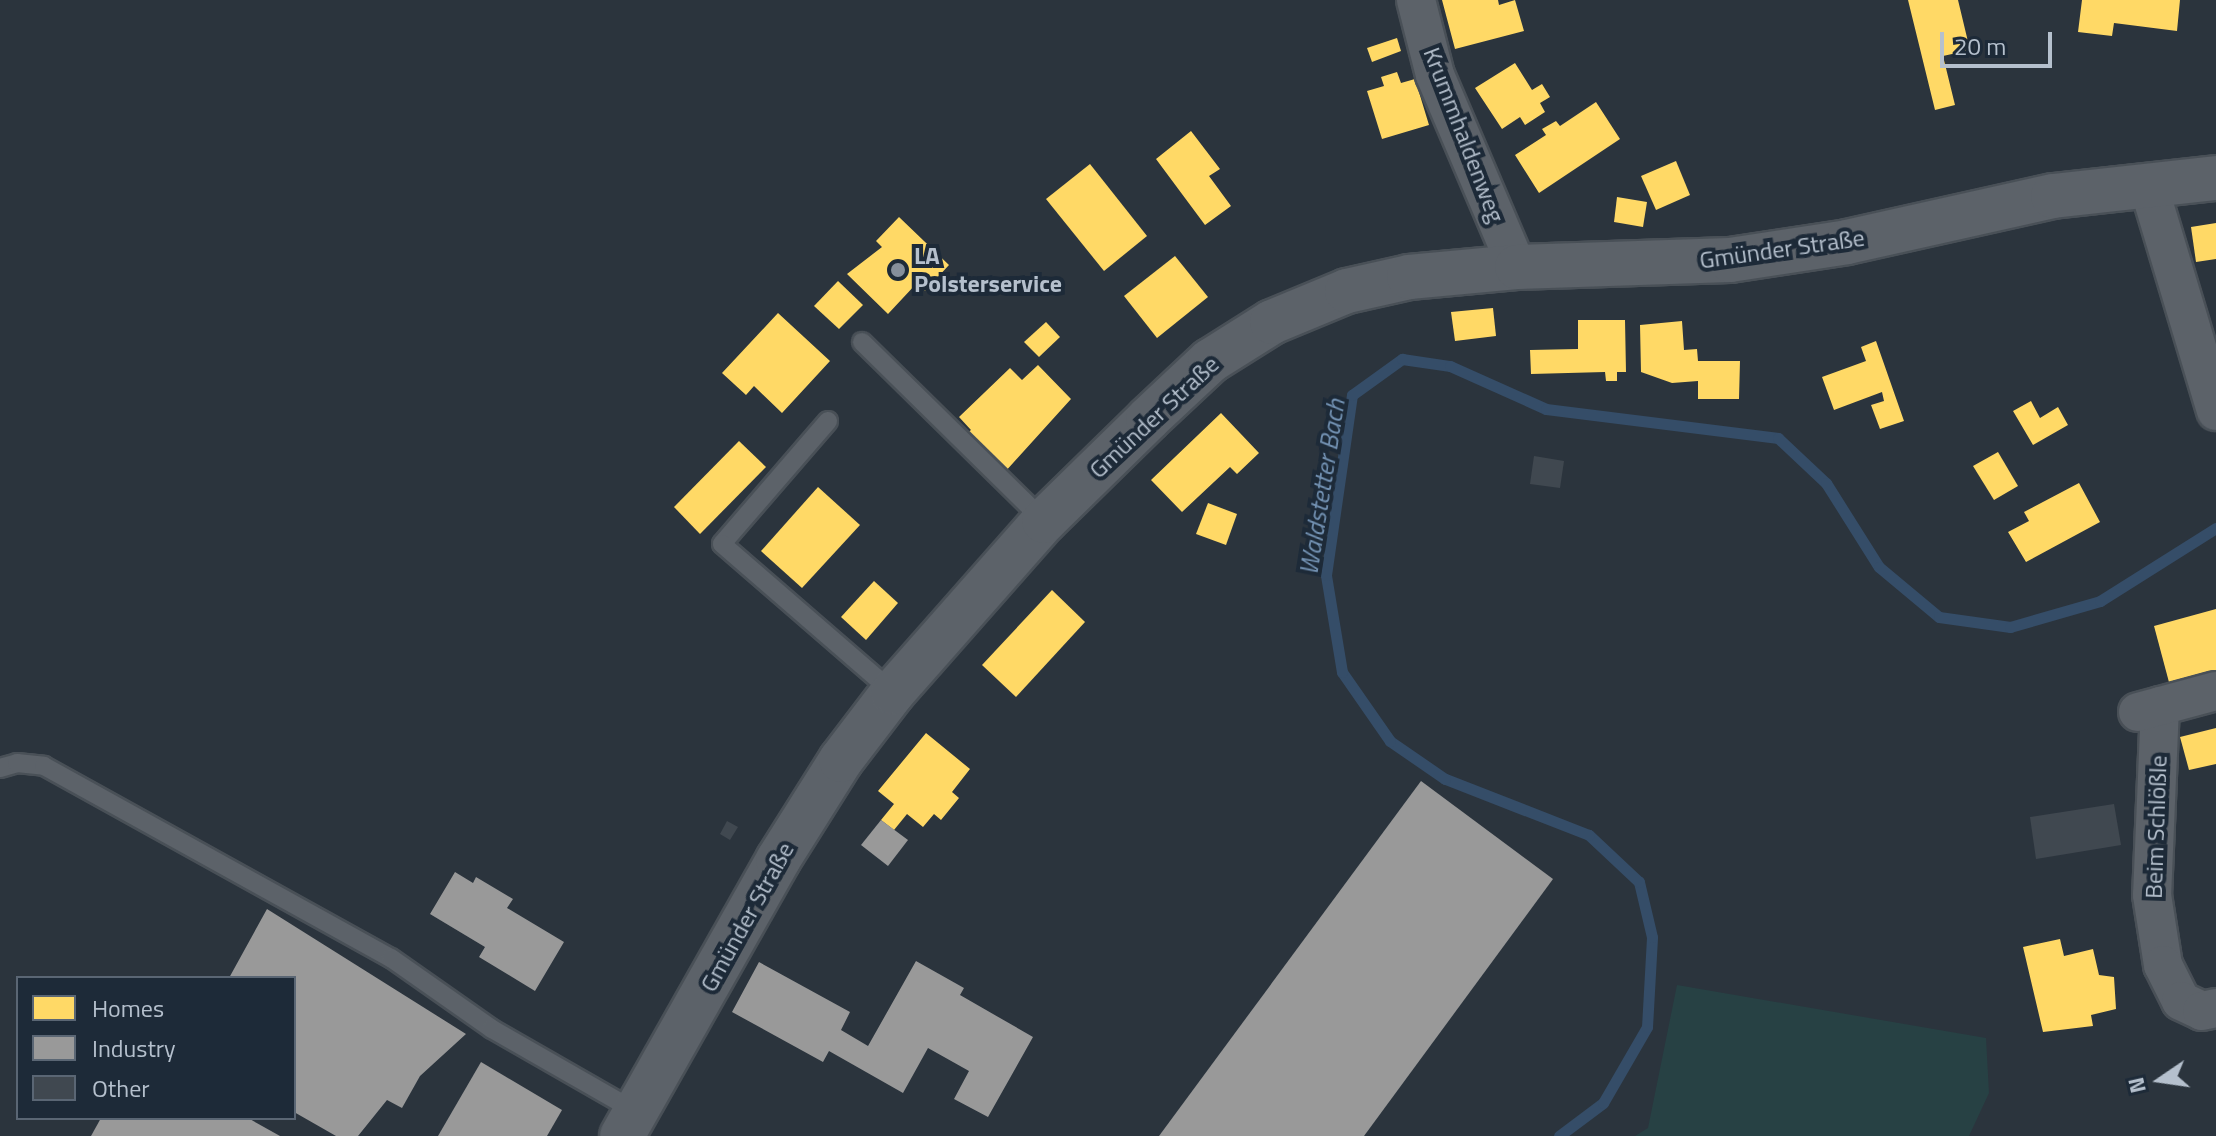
<!DOCTYPE html>
<meta charset="utf-8">
<style>
body{margin:0}
#map{position:relative;width:2216px;height:1136px;overflow:hidden;background:#2b343d;font-family:"Titillium Web",sans-serif}
div>[style]{position:absolute}
.green>*{inset:0;background:#274144}
.homes>*{inset:0;background:#ffd966}
.industry>*{inset:0;background:#999}
.stream>*{height:11px;margin:-5.5px;padding:0 5.5px;transform-origin:5.5px;border-radius:5.5px;background:#354d68}
.building>*{inset:0;background:#404850}
.roads{filter:drop-shadow(2px 0 #495057) drop-shadow(-2px 0 #495057) drop-shadow(0 2px #495057) drop-shadow(0 -2px #495057)}
.service>*{height:18px;margin:-9px;padding:0 9px;transform-origin:9px;border-radius:9px;background:#5c6269}
.minor>*{height:38px;margin:-19px;padding:0 19px;transform-origin:19px;border-radius:19px;background:#5c6269}
.tertiary>*{height:44px;margin:-22px;padding:0 22px;transform-origin:22px;border-radius:22px;background:#5c6269}
.dots>*{width:22px;height:22px;translate:-50% -50%;box-sizing:border-box;border:4px solid #1d2a38;border-radius:50%}
span{translate:-50% -50%;white-space:nowrap;text-align:center;line-height:1.15;-webkit-text-stroke:8px #1d2a38;paint-order:stroke}
.street-label{font-size:24px;color:#b5c0cd}
.poi-label{font-size:24px;color:#b5c0cd;font-weight:700}
.left{translate:0 -50%;text-align:left}
.water-label{font-size:26px;color:#7392b3;font-style:italic}
.legend{position:absolute;left:16px;top:976px;width:280px;height:144px;box-sizing:border-box;background:#1d2a38;border:2px solid #5a6674;margin:0;padding:10px 14px;list-style:none;font-size:24px;color:#b5c0cd}
.legend li{display:flex;align-items:center;gap:16px;height:40px}
.legend b{width:40px;border:2px solid #5a6674}
.north{position:absolute;left:2120px;top:1040px;width:80px;height:80px;-webkit-text-stroke:6px #1d2a38;paint-order:stroke;rotate:257deg;font-size:22px;font-weight:700;line-height:32px;text-align:center;color:#b5c0cd}
.north::after{content:'';display:block;margin:auto;width:28px;height:36px;background:#b5c0cd;clip-path:polygon(50% 0,100% 100%,50% 72%,0 100%)}
.scale{position:absolute;left:1940px;top:32px;width:112px;height:36px;box-sizing:border-box;border:4px solid #b5c0cd;border-top:0;padding-left:10px;font-size:24px;line-height:28px;white-space:nowrap;color:#b5c0cd;-webkit-text-stroke:6px #1d2a38;paint-order:stroke}
</style>
<div id="map">
<div class="green">
<div style="clip-path:polygon(1677px 985px,1986px 1038px,1989px 1093px,1969px 1136px,1635px 1136px,1648px 1128px)"></div>
</div>
<div class="homes">
<div style="clip-path:polygon(1442px 0,1498px 0,1499px 5px,1515px 0,1524px 31px,1455px 49px)"></div>
<div style="clip-path:polygon(1908px 0,1958px 0,1970px 50px,1943px 56px,1955px 105px,1935px 110px)"></div>
<div style="clip-path:polygon(2082px 0,2180px 0,2177px 31px,2114px 23px,2112px 36px,2078px 32px)"></div>
<div style="clip-path:polygon(1397px 38px,1401px 51px,1372px 62px,1367px 48px)"></div>
<div style="clip-path:polygon(1515px 63px,1532px 90px,1542px 84px,1550px 97px,1540px 103px,1545px 112px,1525px 125px,1520px 117px,1502px 129px,1475px 88px)"></div>
<div style="clip-path:polygon(1397px 72px,1401px 83px,1415px 79px,1429px 125px,1382px 139px,1367px 91px,1384px 86px,1381px 77px)"></div>
<div style="clip-path:polygon(1596px 102px,1620px 139px,1539px 193px,1515px 155px,1546px 135px,1542px 129px,1556px 121px,1560px 126px)"></div>
<div style="clip-path:polygon(1191px 131px,1220px 169px,1209px 176px,1231px 206px,1205px 225px,1156px 159px)"></div>
<div style="clip-path:polygon(1676px 161px,1690px 195px,1656px 210px,1641px 176px)"></div>
<div style="clip-path:polygon(1090px 164px,1147px 236px,1104px 271px,1046px 199px)"></div>
<div style="clip-path:polygon(1617px 197px,1647px 202px,1643px 227px,1614px 222px)"></div>
<div style="clip-path:polygon(899px 217px,949px 265px,925px 291px,916px 284px,888px 314px,847px 274px,882px 247px,876px 241px)"></div>
<div style="clip-path:polygon(2216px 223px,2216px 259px,2196px 262px,2191px 227px)"></div>
<div style="clip-path:polygon(1175px 256px,1208px 297px,1157px 338px,1124px 296px)"></div>
<div style="clip-path:polygon(838px 281px,863px 305px,839px 329px,814px 306px)"></div>
<div style="clip-path:polygon(1493px 308px,1496px 336px,1455px 341px,1451px 312px)"></div>
<div style="clip-path:polygon(778px 313px,830px 361px,782px 413px,754px 386px,746px 395px,722px 373px)"></div>
<div style="clip-path:polygon(1578px 320px,1625px 320px,1626px 372px,1617px 372px,1617px 381px,1606px 381px,1605px 372px,1531px 374px,1530px 350px,1578px 349px)"></div>
<div style="clip-path:polygon(1682px 321px,1684px 350px,1697px 349px,1698px 361px,1740px 361px,1739px 399px,1698px 399px,1698px 381px,1672px 383px,1641px 372px,1640px 325px)"></div>
<div style="clip-path:polygon(1046px 322px,1060px 337px,1039px 357px,1024px 342px)"></div>
<div style="clip-path:polygon(1876px 341px,1904px 421px,1880px 429px,1871px 405px,1884px 401px,1882px 392px,1834px 410px,1822px 377px,1866px 361px,1861px 347px)"></div>
<div style="clip-path:polygon(1038px 365px,1071px 399px,1004px 473px,966px 434px,971px 430px,959px 417px,1010px 368px,1022px 380px)"></div>
<div style="clip-path:polygon(2031px 401px,2040px 418px,2058px 407px,2068px 425px,2033px 445px,2013px 411px)"></div>
<div style="clip-path:polygon(1221px 413px,1259px 453px,1237px 474px,1230px 467px,1182px 512px,1151px 480px)"></div>
<div style="clip-path:polygon(739px 441px,766px 467px,700px 534px,674px 507px)"></div>
<div style="clip-path:polygon(1998px 452px,2018px 486px,1994px 500px,1973px 466px)"></div>
<div style="clip-path:polygon(2079px 483px,2100px 522px,2026px 562px,2008px 532px,2029px 521px,2024px 512px)"></div>
<div style="clip-path:polygon(818px 487px,860px 525px,802px 588px,761px 551px)"></div>
<div style="clip-path:polygon(1208px 503px,1237px 514px,1226px 545px,1196px 534px)"></div>
<div style="clip-path:polygon(874px 581px,898px 603px,866px 640px,841px 617px)"></div>
<div style="clip-path:polygon(1052px 590px,1085px 622px,1016px 697px,982px 665px)"></div>
<div style="clip-path:polygon(2216px 609px,2216px 673px,2170px 686px,2154px 626px)"></div>
<div style="clip-path:polygon(2216px 728px,2216px 764px,2189px 770px,2180px 737px)"></div>
<div style="clip-path:polygon(926px 733px,970px 769px,952px 792px,959px 798px,941px 820px,934px 814px,923px 827px,907px 814px,894px 830px,881px 820px,894px 804px,878px 791px)"></div>
<div style="clip-path:polygon(2060px 939px,2064px 956px,2093px 949px,2099px 975px,2114px 977px,2116px 1009px,2091px 1015px,2093px 1026px,2043px 1032px,2023px 947px)"></div>
</div>
<div class="industry">
<div style="clip-path:polygon(1421px 781px,1553px 879px,1364px 1136px,1159px 1136px)"></div>
<div style="clip-path:polygon(881px 820px,908px 840px,888px 866px,861px 845px)"></div>
<div style="clip-path:polygon(455px 872px,473px 883px,476px 877px,513px 899px,507px 908px,564px 942px,535px 991px,479px 957px,485px 947px,430px 914px)"></div>
<div style="clip-path:polygon(267px 909px,466px 1034px,420px 1076px,402px 1108px,387px 1100px,358px 1136px,336px 1136px,294px 1112px,294px 978px,229px 978px)"></div>
<div style="clip-path:polygon(916px 961px,964px 988px,960px 995px,1033px 1037px,988px 1117px,954px 1099px,969px 1071px,928px 1048px,903px 1093px,829px 1051px,823px 1062px,732px 1012px,759px 962px,850px 1012px,841px 1030px,868px 1046px)"></div>
<div style="clip-path:polygon(481px 1062px,562px 1110px,547px 1136px,438px 1136px)"></div>
<div style="clip-path:polygon(101px 1118px,248px 1118px,280px 1136px,91px 1136px)"></div>
</div>
<div class="stream">
<div style="left:1559px;top:1136px;width:55px;rotate:-36.9deg"></div>
<div style="left:1603px;top:1103px;width:88px;rotate:-59.9deg"></div>
<div style="left:1647px;top:1027px;width:90px;rotate:-86.8deg"></div>
<div style="left:1652px;top:937px;width:57px;rotate:-103.3deg"></div>
<div style="left:1639px;top:882px;width:69px;rotate:-136.8deg"></div>
<div style="left:1589px;top:835px;width:155px;rotate:-158.7deg"></div>
<div style="left:1445px;top:779px;width:67px;rotate:-145.4deg"></div>
<div style="left:1390px;top:741px;width:84px;rotate:-124.8deg"></div>
<div style="left:1342px;top:672px;width:98px;rotate:-99.4deg"></div>
<div style="left:1326px;top:575px;width:182px;rotate:-81.8deg"></div>
<div style="left:1352px;top:395px;width:62px;rotate:-35.8deg"></div>
<div style="left:1402px;top:359px;width:49px;rotate:8.3deg"></div>
<div style="left:1450px;top:366px;width:105px;rotate:24.1deg"></div>
<div style="left:1546px;top:409px;width:234px;rotate:7.1deg"></div>
<div style="left:1778px;top:438px;width:66px;rotate:43.2deg"></div>
<div style="left:1826px;top:483px;width:99px;rotate:57.8deg"></div>
<div style="left:1879px;top:567px;width:78px;rotate:39.8deg"></div>
<div style="left:1939px;top:617px;width:72px;rotate:8deg"></div>
<div style="left:2010px;top:627px;width:94px;rotate:-16.1deg"></div>
<div style="left:2100px;top:601px;width:137px;rotate:-32.2deg"></div>
</div>
<div class="building">
<div style="clip-path:polygon(1534px 456px,1564px 461px,1560px 488px,1530px 484px)"></div>
<div style="clip-path:polygon(2114px 804px,2121px 845px,2036px 859px,2030px 817px)"></div>
<div style="clip-path:polygon(727px 821px,738px 827px,730px 840px,720px 834px)"></div>
</div>
<div class="roads">
<div class="service">
<div style="left:862px;top:342px;width:255px;rotate:44.5deg"></div>
<div style="left:828px;top:421px;width:162px;rotate:130.8deg"></div>
<div style="left:722px;top:544px;width:226px;rotate:40.9deg"></div>
<div style="left:0;top:768px;width:18px;rotate:-16deg"></div>
<div style="left:17px;top:763px;width:27px;rotate:6deg"></div>
<div style="left:44px;top:766px;width:397px;rotate:29deg"></div>
<div style="left:391px;top:958px;width:123px;rotate:35.1deg"></div>
<div style="left:492px;top:1029px;width:165px;rotate:29.8deg"></div>
</div>
<div class="minor">
<div style="left:1416px;top:0;width:77px;rotate:75.8deg"></div>
<div style="left:1435px;top:75px;width:209px;rotate:66.9deg"></div>
<div style="left:2148px;top:184px;width:237px;rotate:73.3deg"></div>
<div style="left:2160px;top:706px;width:189px;rotate:92.4deg"></div>
<div style="left:2152px;top:895px;width:71px;rotate:81.1deg"></div>
<div style="left:2163px;top:965px;width:40px;rotate:63.4deg"></div>
<div style="left:2181px;top:1001px;width:23px;rotate:25deg"></div>
<div style="left:2202px;top:1011px;width:14px;rotate:-12deg"></div>
<div style="left:2138px;top:712px;width:81px;rotate:-15.1deg"></div>
</div>
<div class="tertiary">
<div style="left:622px;top:1136px;width:317px;rotate:-60.5deg"></div>
<div style="left:778px;top:860px;width:118px;rotate:-57.8deg"></div>
<div style="left:841px;top:760px;width:86px;rotate:-52.6deg"></div>
<div style="left:893px;top:692px;width:228px;rotate:-48.6deg"></div>
<div style="left:1044px;top:521px;width:146px;rotate:-44.4deg"></div>
<div style="left:1148px;top:419px;width:85px;rotate:-43.1deg"></div>
<div style="left:1210px;top:361px;width:73px;rotate:-32.2deg"></div>
<div style="left:1272px;top:322px;width:81px;rotate:-22.5deg"></div>
<div style="left:1347px;top:291px;width:64px;rotate:-12.7deg"></div>
<div style="left:1409px;top:277px;width:108px;rotate:-5.3deg"></div>
<div style="left:1517px;top:267px;width:213px;rotate:-1.9deg"></div>
<div style="left:1730px;top:260px;width:118px;rotate:-8.7deg"></div>
<div style="left:1847px;top:242px;width:211px;rotate:-12.6deg"></div>
<div style="left:2053px;top:196px;width:164px;rotate:-6.3deg"></div>
</div>
</div>
<div class="dots">
<div style="left:898px;top:270px;background:#858f9b"></div>
</div>
<div class="street-label">
<span style="left:1464px;top:135px;rotate:69deg">Krummhaldenweg</span>
<span style="left:1782px;top:249px;rotate:-8deg">Gmünder Straße</span>
<span style="left:1154px;top:417px;rotate:-43deg">Gmünder Straße</span>
<span style="left:2156px;top:827px;rotate:-88deg">Beim Schlößle</span>
<span style="left:747px;top:917px;rotate:-61deg">Gmünder Straße</span>
</div>
<div class="poi-label">
<span class="left" style="left:914px;top:270px">LA<br>Polsterservice</span>
</div>
<div class="water-label">
<span style="left:1322px;top:487px;rotate:-81deg">Waldstetter Bach</span>
</div>
<ul class="legend">
<li><b style="height:22px;background:#ffd966"></b>Homes</li>
<li><b style="height:22px;background:#999"></b>Industry</li>
<li><b style="height:22px;background:#404850"></b>Other</li>
</ul>
<div class="north">N</div>
<div class="scale">20 m</div>
</div>
